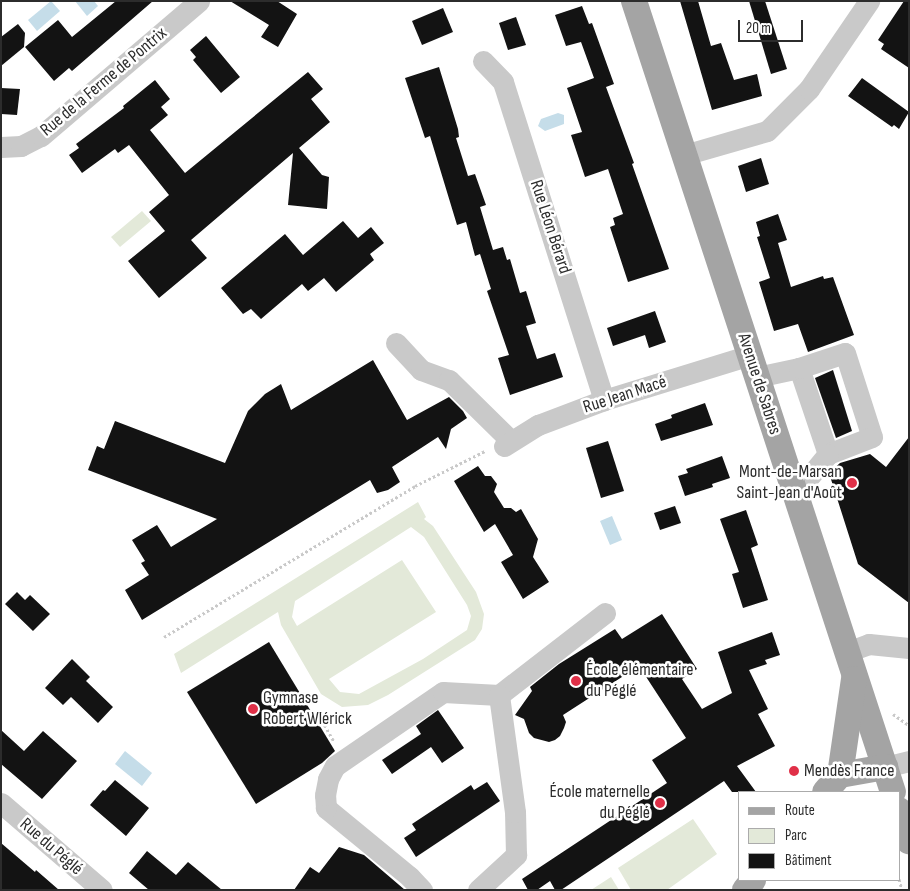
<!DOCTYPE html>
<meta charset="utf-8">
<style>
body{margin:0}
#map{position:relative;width:910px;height:891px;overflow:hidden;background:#fff;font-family:"Sofia Sans Condensed",sans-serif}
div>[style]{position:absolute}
.green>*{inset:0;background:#e3e9d9}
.water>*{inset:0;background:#c5dde9}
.building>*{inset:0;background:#131313}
.path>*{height:3px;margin-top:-1.5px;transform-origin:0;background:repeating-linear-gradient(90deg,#c9c9c9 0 2.5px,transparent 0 5px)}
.minor>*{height:21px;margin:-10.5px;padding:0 10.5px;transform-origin:10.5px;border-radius:10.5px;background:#c9c9c9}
.major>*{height:26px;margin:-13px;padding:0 13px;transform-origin:13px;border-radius:13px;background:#a4a4a4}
.dots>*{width:14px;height:14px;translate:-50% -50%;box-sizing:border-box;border:2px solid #fff;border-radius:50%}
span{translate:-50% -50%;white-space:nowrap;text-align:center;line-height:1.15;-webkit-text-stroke:5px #fff;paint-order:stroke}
.street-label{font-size:18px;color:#2c2c2c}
.poi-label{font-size:18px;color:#2c2c2c}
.right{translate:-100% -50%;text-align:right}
.left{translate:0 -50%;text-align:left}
.frame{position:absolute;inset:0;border:2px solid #2c2c2c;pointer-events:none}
.legend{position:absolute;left:738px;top:791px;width:162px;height:90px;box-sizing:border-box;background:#fff;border:1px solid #ababab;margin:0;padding:6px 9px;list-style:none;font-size:15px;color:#2c2c2c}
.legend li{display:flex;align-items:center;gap:10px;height:25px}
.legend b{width:25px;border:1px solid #ababab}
.scale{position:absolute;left:738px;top:20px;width:65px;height:22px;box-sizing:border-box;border:2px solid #2c2c2c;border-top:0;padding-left:6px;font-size:15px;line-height:18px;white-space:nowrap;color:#2c2c2c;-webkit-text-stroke:4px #fff;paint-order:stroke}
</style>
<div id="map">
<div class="green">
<div style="clip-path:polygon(142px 211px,151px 221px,120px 247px,111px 237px)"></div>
<div style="clip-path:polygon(evenodd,418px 502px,426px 517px,424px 519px,433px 526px,476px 592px,484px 614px,482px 629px,475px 640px,388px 695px,368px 705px,342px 707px,321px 694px,281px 625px,278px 612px,181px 673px,174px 654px,418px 502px,411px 527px,424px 537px,467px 605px,471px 616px,467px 630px,423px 659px,359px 694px,340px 692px,329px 679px,436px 612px,402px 560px,297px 626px,292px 617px,295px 601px,411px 527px)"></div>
<div style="clip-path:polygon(693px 819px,717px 854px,667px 890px,631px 890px,618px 868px)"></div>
<div style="clip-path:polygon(611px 877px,619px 890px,591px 890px)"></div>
</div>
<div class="water">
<div style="clip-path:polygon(51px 1px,60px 11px,37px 31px,28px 20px)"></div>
<div style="clip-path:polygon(75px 1px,94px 1px,98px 6px,87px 16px)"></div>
<div style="clip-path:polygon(558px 113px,564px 115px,564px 124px,545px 131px,538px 126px,541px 119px)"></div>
<div style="clip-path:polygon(612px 516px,622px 540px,610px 545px,600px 521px)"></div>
<div style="clip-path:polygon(125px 751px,152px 773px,142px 786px,115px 764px)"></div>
</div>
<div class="building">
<div style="clip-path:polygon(116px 1px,153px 1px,72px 71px,69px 68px,54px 81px,25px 47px,58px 20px,72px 37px)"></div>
<div style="clip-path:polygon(230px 1px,277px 1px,297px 14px,278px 47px,261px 37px,269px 25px)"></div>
<div style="clip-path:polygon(680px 1px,698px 1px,711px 46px,721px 43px,734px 80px,757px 74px,762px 96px,712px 110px)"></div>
<div style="clip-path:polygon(749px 1px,765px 1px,787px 69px,771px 74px)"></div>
<div style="clip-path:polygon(904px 1px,909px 1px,909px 68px,881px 49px,884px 44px,878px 40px)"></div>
<div style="clip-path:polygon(582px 6px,589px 24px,592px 23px,614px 84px,606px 87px,634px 163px,632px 164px,669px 269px,628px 282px,610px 227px,615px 225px,613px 218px,623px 214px,608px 169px,585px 177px,571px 135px,582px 132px,567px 88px,594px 78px,581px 42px,566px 46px,555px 15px)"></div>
<div style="clip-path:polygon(443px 8px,453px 32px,422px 45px,412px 21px)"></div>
<div style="clip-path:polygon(516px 17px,526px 45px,508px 50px,499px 23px)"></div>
<div style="clip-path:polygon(18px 24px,25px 33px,24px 47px,1px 66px,1px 37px)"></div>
<div style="clip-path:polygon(206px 36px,240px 77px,221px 93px,193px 60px,196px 57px,190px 50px)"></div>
<div style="clip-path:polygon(439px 67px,458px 129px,459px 137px,456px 138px,468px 176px,475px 174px,486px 205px,480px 207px,493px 250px,503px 247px,507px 260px,510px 259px,520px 293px,526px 291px,536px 323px,526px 326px,537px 359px,555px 353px,563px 377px,510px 395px,498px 358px,509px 355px,487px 291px,491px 289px,480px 254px,475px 256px,466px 222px,457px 225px,430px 136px,425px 138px,405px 78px)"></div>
<div style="clip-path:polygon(308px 72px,323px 89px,311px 99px,330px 122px,299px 148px,322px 175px,329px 177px,327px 209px,288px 205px,293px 153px,191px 240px,207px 258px,159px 298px,128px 261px,165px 231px,149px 212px,169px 195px,129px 145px,118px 153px,115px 149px,82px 173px,69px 155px,79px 148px,76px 144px,124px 108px,123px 106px,155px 80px,170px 99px,161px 107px,168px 115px,150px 130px,185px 173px)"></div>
<div style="clip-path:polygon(862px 78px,909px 112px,899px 129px,894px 125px,892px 127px,848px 96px)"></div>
<div style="clip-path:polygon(1px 88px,20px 89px,17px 115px,1px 114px)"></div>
<div style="clip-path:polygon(761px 158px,769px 184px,746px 192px,738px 166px)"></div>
<div style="clip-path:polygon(778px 214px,787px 240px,778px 243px,791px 287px,823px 276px,824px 279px,833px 277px,854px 335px,808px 352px,798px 324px,774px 331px,759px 282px,770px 278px,757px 237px,760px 236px,756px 222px)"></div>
<div style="clip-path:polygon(343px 221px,358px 238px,371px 227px,384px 243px,370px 254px,374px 260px,336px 292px,324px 278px,308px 291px,302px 284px,261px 319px,251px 309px,243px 314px,221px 288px,285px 234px,303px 255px)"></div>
<div style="clip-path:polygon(655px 311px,666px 342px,649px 348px,645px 335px,613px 346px,607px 328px)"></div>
<div style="clip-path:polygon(373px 360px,407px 420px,449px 397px,463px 411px,467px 418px,451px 429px,446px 449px,438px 437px,392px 467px,400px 482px,388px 490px,377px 493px,370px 480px,142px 620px,125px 590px,149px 575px,141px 563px,145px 561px,132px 540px,157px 525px,171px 547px,217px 519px,88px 470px,97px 446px,104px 449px,115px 421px,225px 463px,248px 411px,265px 394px,281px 384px,291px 410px)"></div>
<div style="clip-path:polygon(833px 370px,852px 431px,836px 438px,815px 378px)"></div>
<div style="clip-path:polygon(705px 403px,713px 425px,661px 441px,655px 424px,672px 418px,671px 415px)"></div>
<div style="clip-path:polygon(909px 437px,909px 603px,858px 564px,829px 473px,840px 463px,870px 454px,886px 467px)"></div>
<div style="clip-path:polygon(608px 441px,624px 491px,601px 498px,586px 448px)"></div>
<div style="clip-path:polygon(722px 456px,730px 478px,712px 484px,713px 487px,685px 496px,678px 476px,688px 473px,686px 469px)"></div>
<div style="clip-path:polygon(478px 466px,485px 476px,491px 476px,497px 484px,494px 492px,504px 508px,511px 508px,516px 512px,521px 509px,538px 539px,533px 557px,549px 582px,523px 599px,501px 562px,513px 555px,495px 524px,484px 532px,454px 481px)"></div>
<div style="clip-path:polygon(675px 506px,681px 523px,660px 530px,654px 513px)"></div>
<div style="clip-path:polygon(746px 510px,758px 545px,751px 548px,768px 600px,743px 608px,732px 574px,739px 572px,720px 519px)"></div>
<div style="clip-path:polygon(17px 592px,25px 600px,30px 595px,50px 614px,33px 631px,5px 604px)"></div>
<div style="clip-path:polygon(662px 614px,697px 669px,682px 679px,702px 709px,732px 693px,718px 652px,772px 632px,780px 655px,765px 660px,767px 664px,749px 670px,768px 709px,758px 714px,775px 746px,737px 766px,756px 792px,732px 792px,724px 781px,561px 890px,555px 890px,550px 881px,537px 890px,528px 890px,522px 879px,667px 783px,652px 760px,686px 738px,639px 666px,563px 715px,566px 722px,564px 728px,560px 736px,555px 740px,549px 742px,534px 738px,529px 733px,524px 719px,515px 715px,532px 691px,530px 687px,559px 664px,615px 629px,622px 639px)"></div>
<div style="clip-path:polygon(269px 642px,335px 751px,322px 763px,256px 804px,187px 692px)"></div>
<div style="clip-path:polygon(72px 659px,90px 677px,86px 681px,113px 707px,98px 723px,71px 697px,63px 705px,45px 688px)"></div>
<div style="clip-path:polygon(438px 710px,464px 748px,442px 763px,431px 747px,392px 774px,382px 760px,421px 734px,416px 726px)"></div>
<div style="clip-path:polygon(1px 730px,24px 751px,43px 731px,77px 761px,42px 799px,1px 764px)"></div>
<div style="clip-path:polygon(115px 780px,149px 808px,126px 836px,90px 805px,103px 790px,105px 791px)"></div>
<div style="clip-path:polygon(487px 782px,500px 801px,416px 857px,404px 838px,416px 830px,412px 824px,471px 785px,474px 790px)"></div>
<div style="clip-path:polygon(1px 843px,35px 872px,36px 870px,59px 890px,1px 890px)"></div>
<div style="clip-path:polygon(339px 847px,364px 855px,405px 890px,294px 890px,310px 867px,319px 873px)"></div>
<div style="clip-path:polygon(147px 851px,176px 875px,188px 862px,222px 890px,149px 890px,129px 873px)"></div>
</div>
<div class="path">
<div style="left:164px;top:637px;width:293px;rotate:-31deg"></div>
<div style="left:415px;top:486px;width:78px;rotate:-26.6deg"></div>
<div style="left:317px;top:712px;width:34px;rotate:60deg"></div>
<div style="left:893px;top:714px;width:19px;rotate:35deg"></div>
<div style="left:899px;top:879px;width:11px;rotate:75deg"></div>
</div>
<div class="minor">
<div style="left:483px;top:61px;width:29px;rotate:46deg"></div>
<div style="left:503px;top:82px;width:334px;rotate:72.4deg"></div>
<div style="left:1px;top:147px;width:20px;rotate:-3deg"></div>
<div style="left:21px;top:146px;width:22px;rotate:-27deg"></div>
<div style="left:41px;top:136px;width:208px;rotate:-40.5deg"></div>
<div style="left:684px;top:155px;width:86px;rotate:-16.1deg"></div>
<div style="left:767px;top:131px;width:59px;rotate:-45deg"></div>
<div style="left:809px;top:89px;width:107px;rotate:-55.7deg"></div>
<div style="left:396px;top:343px;width:37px;rotate:47deg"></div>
<div style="left:421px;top:370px;width:30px;rotate:20deg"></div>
<div style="left:449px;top:380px;width:87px;rotate:44.5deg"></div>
<div style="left:799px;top:368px;width:91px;rotate:71.4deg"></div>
<div style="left:757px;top:377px;width:43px;rotate:-12.1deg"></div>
<div style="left:799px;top:368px;width:48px;rotate:-18.1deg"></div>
<div style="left:845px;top:353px;width:88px;rotate:72.2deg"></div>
<div style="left:872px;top:437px;width:47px;rotate:158.9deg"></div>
<div style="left:828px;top:454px;width:52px;rotate:129.5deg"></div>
<div style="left:504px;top:446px;width:40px;rotate:-32deg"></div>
<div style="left:538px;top:425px;width:71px;rotate:-20.7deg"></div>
<div style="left:604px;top:400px;width:153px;rotate:-17.1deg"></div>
<div style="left:847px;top:652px;width:23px;rotate:-20deg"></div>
<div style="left:869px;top:644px;width:40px;rotate:5.7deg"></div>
<div style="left:885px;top:767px;width:25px;rotate:-14deg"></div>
<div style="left:1px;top:803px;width:133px;rotate:40.7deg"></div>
<div style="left:422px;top:890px;width:18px;rotate:-133deg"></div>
<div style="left:410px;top:877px;width:109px;rotate:-140.6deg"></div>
<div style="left:326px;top:808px;width:13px;rotate:-94deg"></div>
<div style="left:325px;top:795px;width:16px;rotate:-79deg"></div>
<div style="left:328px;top:779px;width:15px;rotate:-62deg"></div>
<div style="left:335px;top:766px;width:131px;rotate:-34.4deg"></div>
<div style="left:443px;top:692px;width:56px;rotate:3.1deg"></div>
<div style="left:499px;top:695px;width:134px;rotate:-37.7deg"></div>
<div style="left:478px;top:890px;width:52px;rotate:-42.6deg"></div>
<div style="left:516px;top:855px;width:43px;rotate:-91.3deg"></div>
<div style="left:515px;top:812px;width:118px;rotate:-97.8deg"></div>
</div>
<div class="major">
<div style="left:634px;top:1px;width:832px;rotate:71.87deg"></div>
<div style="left:840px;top:775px;width:97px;rotate:-81.7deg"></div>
<div style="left:840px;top:775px;width:46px;rotate:-10.1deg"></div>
<div style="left:825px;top:792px;width:23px;rotate:-49deg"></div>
<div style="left:899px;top:810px;width:33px;rotate:72deg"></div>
<div style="left:745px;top:890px;width:13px;rotate:-51deg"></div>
</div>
<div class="dots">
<div style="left:852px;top:483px;background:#e03048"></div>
<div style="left:576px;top:681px;background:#e03048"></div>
<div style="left:253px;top:709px;background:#e03048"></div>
<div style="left:794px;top:771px;background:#e03048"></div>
<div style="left:660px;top:803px;background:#e03048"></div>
</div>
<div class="street-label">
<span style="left:104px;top:82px;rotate:-40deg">Rue de la Ferme de Pontrix</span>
<span style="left:550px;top:227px;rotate:72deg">Rue Léon Bérard</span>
<span style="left:759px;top:384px;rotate:72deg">Avenue de Sabres</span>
<span style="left:625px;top:395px;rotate:-18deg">Rue Jean Macé</span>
<span style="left:51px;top:847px;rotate:41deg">Rue du Péglé</span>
</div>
<div class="poi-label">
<span class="right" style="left:842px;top:483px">Mont-de-Marsan<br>Saint-Jean d'Août</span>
<span class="left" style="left:586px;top:681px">École élémentaire<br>du Péglé</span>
<span class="left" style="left:263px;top:709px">Gymnase<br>Robert Wlérick</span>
<span class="left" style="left:804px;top:771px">Mendès France</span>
<span class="right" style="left:650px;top:803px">École maternelle<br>du Péglé</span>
</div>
<div class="frame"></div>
<ul class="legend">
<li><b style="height:6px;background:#a4a4a4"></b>Route</li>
<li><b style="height:14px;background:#e3e9d9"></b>Parc</li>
<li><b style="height:14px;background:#131313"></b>Bâtiment</li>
</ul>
<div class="scale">20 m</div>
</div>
